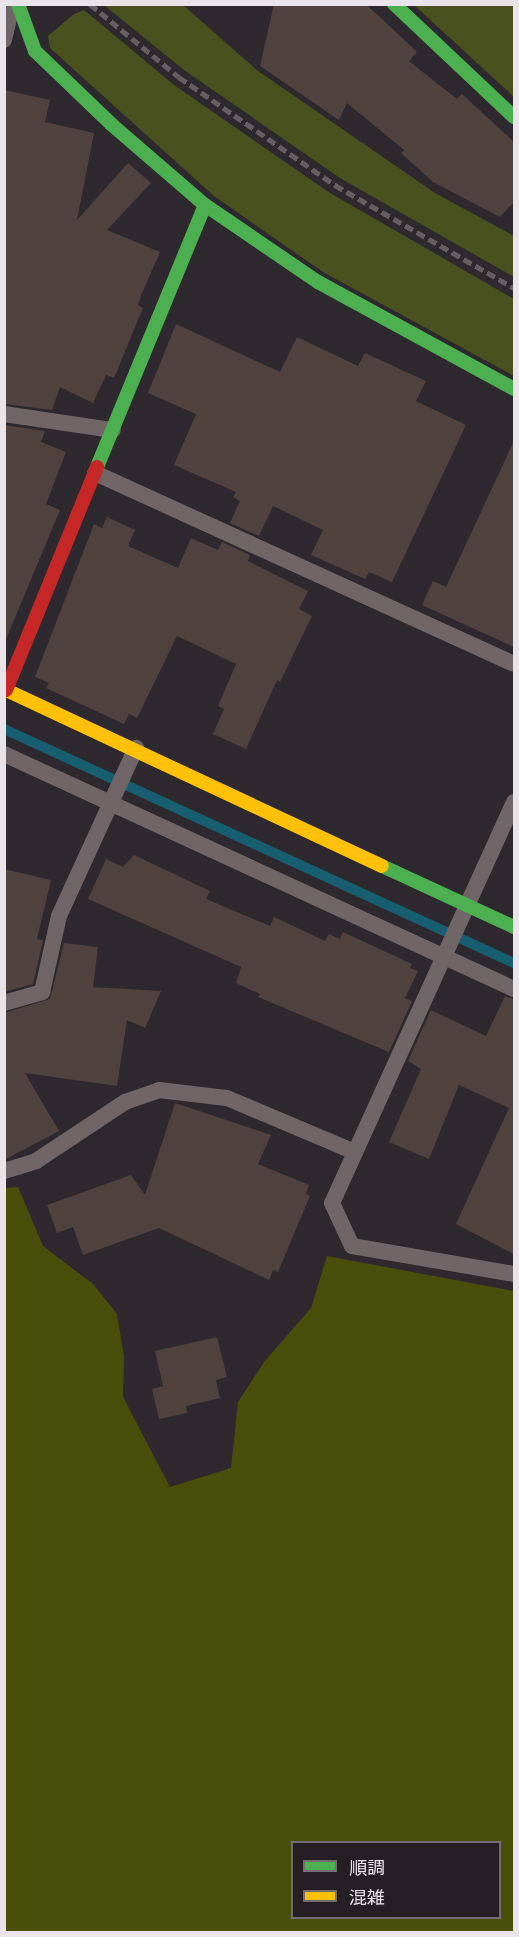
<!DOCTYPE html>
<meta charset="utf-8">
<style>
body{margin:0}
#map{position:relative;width:519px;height:1937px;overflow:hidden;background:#2e292e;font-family:"Sofia Sans Condensed","Noto Sans JP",sans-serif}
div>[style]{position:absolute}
.green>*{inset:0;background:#49521f}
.forest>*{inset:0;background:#46500b}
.stream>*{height:10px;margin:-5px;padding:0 5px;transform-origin:5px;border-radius:5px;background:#175e71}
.building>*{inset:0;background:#50423e}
.lane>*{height:16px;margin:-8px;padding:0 8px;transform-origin:8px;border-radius:8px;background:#706567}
.fast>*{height:14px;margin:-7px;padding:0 7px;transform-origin:7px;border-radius:7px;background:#4caf50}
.slow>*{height:14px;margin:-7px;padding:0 7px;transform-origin:7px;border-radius:7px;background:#ffc107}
.jam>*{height:14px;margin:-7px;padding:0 7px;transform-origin:7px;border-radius:7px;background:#c62828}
.rail>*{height:4.5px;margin-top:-2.25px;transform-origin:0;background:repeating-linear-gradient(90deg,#665f62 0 9px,transparent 0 13.5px)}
span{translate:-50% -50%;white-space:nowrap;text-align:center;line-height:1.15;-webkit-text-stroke:5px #251e25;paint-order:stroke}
.frame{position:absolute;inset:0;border:6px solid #e9e4e9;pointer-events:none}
.legend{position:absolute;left:291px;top:1841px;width:210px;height:78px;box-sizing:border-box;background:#251e25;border:2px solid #736d73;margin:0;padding:8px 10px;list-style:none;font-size:18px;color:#e9e4e9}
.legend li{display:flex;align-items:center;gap:12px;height:30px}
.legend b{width:30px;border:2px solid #736d73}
</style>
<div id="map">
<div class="green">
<div style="clip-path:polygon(104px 5px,183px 5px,258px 71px,435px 193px,514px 236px,514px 277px,340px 178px,184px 70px)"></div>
<div style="clip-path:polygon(414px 5px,514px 5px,514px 97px)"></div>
<div style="clip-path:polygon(84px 10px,174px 85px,330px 193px,514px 299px,514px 376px,323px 272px,214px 196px,50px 48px,48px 36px,74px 14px)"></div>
</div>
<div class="forest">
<div style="clip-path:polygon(evenodd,18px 1187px,43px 1246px,93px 1284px,117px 1314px,124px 1356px,123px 1397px,170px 1487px,231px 1468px,238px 1402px,264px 1362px,311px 1308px,327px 1256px,514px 1291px,514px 1932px,5px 1932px,4px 1188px,18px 1187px,292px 1842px,500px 1842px,500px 1918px,292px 1918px,292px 1842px)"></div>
</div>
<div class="stream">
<div style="left:4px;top:729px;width:561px;rotate:24.65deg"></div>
</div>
<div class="building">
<div style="clip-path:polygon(274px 4px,365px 4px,380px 17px,417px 52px,409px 61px,457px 99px,462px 94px,514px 142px,514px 202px,500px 217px,433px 182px,401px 153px,404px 150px,347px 103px,339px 120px,260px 66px)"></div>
<div style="clip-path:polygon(4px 90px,50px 100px,45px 122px,94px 133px,77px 220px,128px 163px,151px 183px,107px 230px,160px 252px,142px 293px,138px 305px,143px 308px,114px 378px,106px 375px,93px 403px,60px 387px,52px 410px,4px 404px)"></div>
<div style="clip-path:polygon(176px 324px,280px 372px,297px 337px,358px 366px,365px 353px,426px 381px,416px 401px,466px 425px,392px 582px,369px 572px,365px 579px,311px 555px,323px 530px,273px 506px,259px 536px,230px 523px,240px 501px,233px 497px,236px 492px,174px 465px,196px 414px,148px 393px)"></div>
<div style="clip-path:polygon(4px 425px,45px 431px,41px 442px,66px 452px,46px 504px,60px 510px,4px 644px)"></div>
<div style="clip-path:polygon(514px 441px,514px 647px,422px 605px,433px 581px,446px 587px)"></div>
<div style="clip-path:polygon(107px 517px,135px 530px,128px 546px,178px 568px,191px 538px,218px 550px,222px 542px,250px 555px,248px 561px,308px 591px,299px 609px,312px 616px,280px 682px,277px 680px,246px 749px,213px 734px,224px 709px,218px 706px,236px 664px,177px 636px,137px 718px,129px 714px,124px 724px,46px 688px,49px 683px,35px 677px,94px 524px,102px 528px)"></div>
<div style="clip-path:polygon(134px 855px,210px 891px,206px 899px,270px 926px,274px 917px,325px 941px,329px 934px,340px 939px,343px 932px,412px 964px,410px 968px,418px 971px,405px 998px,412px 1001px,389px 1052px,258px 997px,260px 994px,236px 983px,241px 967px,88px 899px,106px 859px,123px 867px)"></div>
<div style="clip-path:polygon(4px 869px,51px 880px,37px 939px,43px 940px,33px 984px,4px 992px)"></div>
<div style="clip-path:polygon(64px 943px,98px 947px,93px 987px,161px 991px,145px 1028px,127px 1020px,117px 1086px,25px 1073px,59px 1131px,4px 1160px,4px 1013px,50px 999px)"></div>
<div style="clip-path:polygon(505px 996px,514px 999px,514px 1254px,456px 1224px,509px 1108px,459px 1085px,429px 1159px,389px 1142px,421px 1069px,408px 1061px,431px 1010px,486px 1036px)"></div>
<div style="clip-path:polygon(175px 1103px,271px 1135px,258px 1164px,309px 1185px,306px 1194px,310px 1196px,278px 1272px,273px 1270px,269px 1280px,159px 1228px,83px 1255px,73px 1227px,57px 1233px,47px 1205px,131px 1175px,145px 1195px)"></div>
<div style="clip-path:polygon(217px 1337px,227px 1377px,216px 1380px,220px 1398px,186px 1406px,187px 1413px,159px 1419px,152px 1389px,163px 1386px,155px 1351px)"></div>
</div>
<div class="lane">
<div style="left:4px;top:40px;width:37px;rotate:-77deg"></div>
<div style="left:4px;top:414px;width:110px;rotate:8.4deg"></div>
<div style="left:95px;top:473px;width:460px;rotate:24.5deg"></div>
<div style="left:4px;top:754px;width:562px;rotate:24.74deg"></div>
<div style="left:514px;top:802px;width:440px;rotate:114.4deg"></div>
<div style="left:332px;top:1203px;width:47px;rotate:65.1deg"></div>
<div style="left:352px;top:1246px;width:164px;rotate:9.8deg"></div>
<div style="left:4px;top:1003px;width:40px;rotate:-16deg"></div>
<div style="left:42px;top:992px;width:78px;rotate:-77.4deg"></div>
<div style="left:59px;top:916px;width:185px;rotate:-65.4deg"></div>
<div style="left:4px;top:1171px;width:34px;rotate:-17deg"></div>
<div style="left:36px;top:1161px;width:107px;rotate:-33.5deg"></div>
<div style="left:125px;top:1102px;width:36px;rotate:-19deg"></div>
<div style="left:159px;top:1090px;width:68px;rotate:6.7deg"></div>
<div style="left:227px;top:1098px;width:139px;rotate:22.9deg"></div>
</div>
<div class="fast">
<div style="left:18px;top:4px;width:50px;rotate:70.1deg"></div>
<div style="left:35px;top:51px;width:105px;rotate:43.8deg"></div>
<div style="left:111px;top:124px;width:124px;rotate:40.8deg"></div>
<div style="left:205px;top:205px;width:137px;rotate:34.3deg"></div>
<div style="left:318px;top:282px;width:223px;rotate:28.6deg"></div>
<div style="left:394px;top:4px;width:165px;rotate:43.3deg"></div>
<div style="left:97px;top:467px;width:283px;rotate:-67.6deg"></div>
<div style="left:382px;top:866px;width:145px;rotate:24.8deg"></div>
</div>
<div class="slow">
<div style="left:4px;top:689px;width:417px;rotate:25.1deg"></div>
</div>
<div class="jam">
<div style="left:6px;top:690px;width:241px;rotate:-67.8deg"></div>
</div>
<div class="rail">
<div style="left:90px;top:4px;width:115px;rotate:39.4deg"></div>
<div style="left:179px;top:77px;width:190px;rotate:34.7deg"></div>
<div style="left:335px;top:185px;width:207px;rotate:29.9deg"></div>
</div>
<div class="frame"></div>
<ul class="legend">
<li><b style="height:8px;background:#4caf50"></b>順調</li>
<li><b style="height:8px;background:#ffc107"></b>混雑</li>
</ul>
</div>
